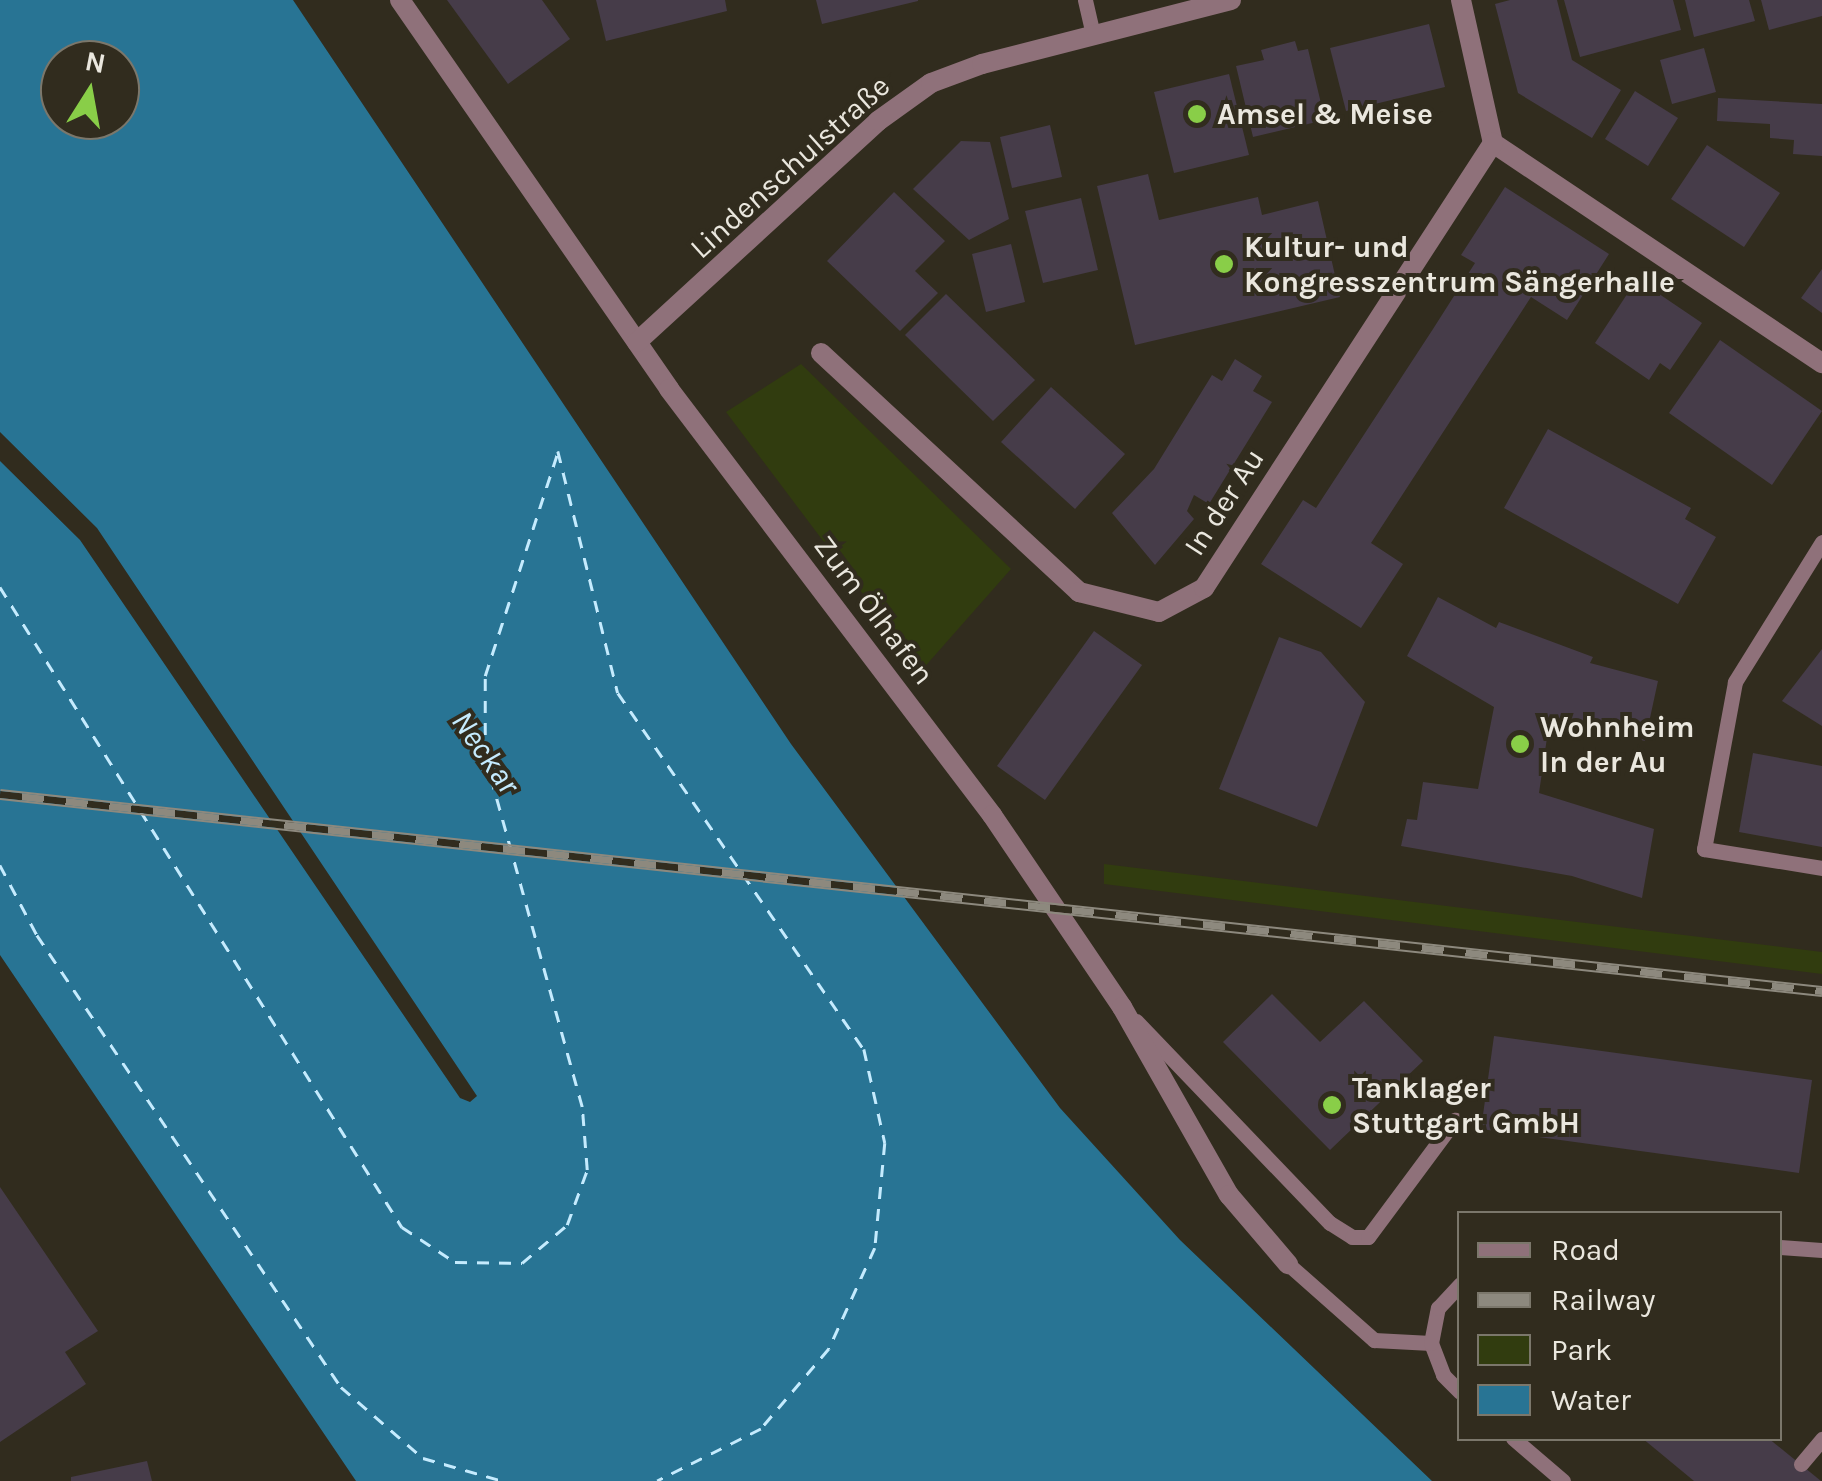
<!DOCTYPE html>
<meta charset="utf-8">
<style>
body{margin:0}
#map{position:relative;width:1822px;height:1481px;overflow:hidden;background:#312c1e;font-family:Karla,sans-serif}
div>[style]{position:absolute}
.green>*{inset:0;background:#313c0f}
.water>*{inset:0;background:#287494}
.ferry>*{height:2.5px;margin-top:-1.25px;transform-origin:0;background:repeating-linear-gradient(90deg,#c5ebfe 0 12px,transparent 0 22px)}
.building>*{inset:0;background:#463c49}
.service>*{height:15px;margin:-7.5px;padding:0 7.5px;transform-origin:7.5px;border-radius:7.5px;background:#8f717a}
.minor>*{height:20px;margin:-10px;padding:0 10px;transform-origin:10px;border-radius:10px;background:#8f717a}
.rail>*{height:11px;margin-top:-5.5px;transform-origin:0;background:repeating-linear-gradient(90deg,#312c1e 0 22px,#8d897e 0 44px);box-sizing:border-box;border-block:2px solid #8d897e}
.dots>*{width:28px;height:28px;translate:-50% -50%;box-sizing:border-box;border:5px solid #312c1e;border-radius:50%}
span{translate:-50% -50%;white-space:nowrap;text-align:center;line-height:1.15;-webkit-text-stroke:8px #312c1e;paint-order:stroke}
.poi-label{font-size:30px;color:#eae7de;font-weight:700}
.left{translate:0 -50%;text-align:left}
.street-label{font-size:30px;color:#eae7de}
.water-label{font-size:32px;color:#c5ebfe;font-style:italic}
.legend{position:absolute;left:1457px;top:1211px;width:325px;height:230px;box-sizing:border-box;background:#312c1e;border:2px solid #7b776b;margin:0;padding:12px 18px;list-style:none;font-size:30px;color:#eae7de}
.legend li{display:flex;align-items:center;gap:20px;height:50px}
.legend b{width:50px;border:2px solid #7b776b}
.north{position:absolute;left:40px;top:40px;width:100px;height:100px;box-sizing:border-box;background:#312c1e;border:2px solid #7b776b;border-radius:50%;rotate:11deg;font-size:28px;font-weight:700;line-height:40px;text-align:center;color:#eae7de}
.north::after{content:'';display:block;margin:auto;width:35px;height:45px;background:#89ce48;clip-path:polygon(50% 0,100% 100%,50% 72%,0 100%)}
</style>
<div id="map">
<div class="green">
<div style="clip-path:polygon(801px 364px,1011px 569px,921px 671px,726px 412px)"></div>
<div style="clip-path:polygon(1104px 864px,1822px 952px,1822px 974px,1104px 884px)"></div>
</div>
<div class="water">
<div style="clip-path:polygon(evenodd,0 0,293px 0,791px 744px,1060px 1108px,1180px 1240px,1432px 1481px,356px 1481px,0 955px,0 461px,80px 540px,460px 1098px,470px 1102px,477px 1096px,97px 528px,0 432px,0 0,60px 60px,120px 60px,120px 120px,60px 120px,60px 60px)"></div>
</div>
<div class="ferry">
<div style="left:0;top:587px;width:756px;rotate:57.87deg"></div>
<div style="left:402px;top:1227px;width:64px;rotate:33.4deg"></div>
<div style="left:455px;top:1262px;width:67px;rotate:0.9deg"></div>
<div style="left:522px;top:1263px;width:59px;rotate:-40.2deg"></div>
<div style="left:567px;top:1225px;width:59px;rotate:-70deg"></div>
<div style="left:587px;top:1170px;width:63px;rotate:-94.5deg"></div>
<div style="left:582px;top:1107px;width:363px;rotate:-105.5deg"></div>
<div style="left:485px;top:757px;width:81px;rotate:-90deg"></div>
<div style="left:485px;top:676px;width:237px;rotate:-72deg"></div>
<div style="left:558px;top:451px;width:249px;rotate:76.1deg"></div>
<div style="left:618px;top:693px;width:433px;rotate:55.4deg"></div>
<div style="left:864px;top:1049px;width:96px;rotate:77.4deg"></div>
<div style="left:885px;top:1143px;width:105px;rotate:95.4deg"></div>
<div style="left:875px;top:1248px;width:111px;rotate:114.5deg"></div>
<div style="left:829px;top:1349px;width:105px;rotate:130.4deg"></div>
<div style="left:761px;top:1429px;width:116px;rotate:153.4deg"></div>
<div style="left:0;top:865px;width:79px;rotate:62.1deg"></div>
<div style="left:37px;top:935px;width:545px;rotate:56.08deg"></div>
<div style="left:341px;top:1387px;width:108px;rotate:40.9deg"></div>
<div style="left:423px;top:1458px;width:83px;rotate:16deg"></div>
</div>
<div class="building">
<div style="clip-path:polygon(447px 0,542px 0,570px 39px,508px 84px)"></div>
<div style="clip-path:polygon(596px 0,725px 0,727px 11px,606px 41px)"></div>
<div style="clip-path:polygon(816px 0,918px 0,918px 1px,822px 24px)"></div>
<div style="clip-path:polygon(1510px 0,1557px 0,1572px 60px,1621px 90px,1592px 138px,1518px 93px,1495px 4px)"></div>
<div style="clip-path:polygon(1564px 0,1673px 0,1681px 30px,1580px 57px)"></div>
<div style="clip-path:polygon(1685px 0,1749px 0,1755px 21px,1694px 37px)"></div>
<div style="clip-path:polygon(1761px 0,1822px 0,1822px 16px,1769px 30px)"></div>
<div style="clip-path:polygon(1429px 24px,1445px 87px,1346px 111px,1330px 48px)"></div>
<div style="clip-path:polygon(1295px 41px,1298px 51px,1308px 49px,1325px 120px,1253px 137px,1236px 66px,1264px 60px,1261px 50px)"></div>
<div style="clip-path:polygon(1704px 48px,1716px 92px,1672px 104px,1660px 60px)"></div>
<div style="clip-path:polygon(1229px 74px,1249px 155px,1174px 173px,1154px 92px)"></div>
<div style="clip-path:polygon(1635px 91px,1678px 118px,1648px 166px,1605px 139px)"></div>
<div style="clip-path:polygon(1718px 98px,1822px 104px,1822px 156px,1793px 154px,1794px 140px,1770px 138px,1770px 124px,1717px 121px)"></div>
<div style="clip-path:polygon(1050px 125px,1062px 177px,1012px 188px,1000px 137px)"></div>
<div style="clip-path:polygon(961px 141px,990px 142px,1009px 219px,969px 240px,913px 189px)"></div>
<div style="clip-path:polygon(1707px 145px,1780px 193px,1744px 247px,1671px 199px)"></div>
<div style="clip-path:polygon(1148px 174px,1159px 220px,1258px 197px,1262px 215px,1318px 201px,1340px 297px,1135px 345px,1097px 186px)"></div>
<div style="clip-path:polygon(1505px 187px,1609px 254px,1567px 320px,1531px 297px,1371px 543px,1403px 564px,1361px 628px,1261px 564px,1303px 500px,1316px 508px,1433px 329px,1475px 263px,1461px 255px)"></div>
<div style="clip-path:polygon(894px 192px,945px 241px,915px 271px,938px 293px,900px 331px,827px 261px)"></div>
<div style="clip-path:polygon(1081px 198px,1098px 270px,1043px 283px,1025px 211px)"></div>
<div style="clip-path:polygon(1011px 244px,1025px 302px,986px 312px,972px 254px)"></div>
<div style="clip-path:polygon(1822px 269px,1822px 313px,1801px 298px)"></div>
<div style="clip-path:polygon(1637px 279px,1702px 323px,1670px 370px,1660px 363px,1649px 380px,1595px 343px)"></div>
<div style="clip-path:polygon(946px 294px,1035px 380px,993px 421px,905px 335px)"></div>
<div style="clip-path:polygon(1720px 340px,1822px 411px,1772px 485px,1669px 413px)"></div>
<div style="clip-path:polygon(1235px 359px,1262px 376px,1253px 391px,1272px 402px,1209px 504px,1194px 495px,1187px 511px,1194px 519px,1155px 565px,1112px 513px,1154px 469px,1212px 375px,1222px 381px)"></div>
<div style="clip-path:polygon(1051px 387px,1125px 454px,1075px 509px,1001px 442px)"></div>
<div style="clip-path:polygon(1548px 429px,1691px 508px,1685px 519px,1716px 537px,1678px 604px,1504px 508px)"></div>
<div style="clip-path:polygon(1438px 597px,1496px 628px,1499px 622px,1593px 657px,1590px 663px,1658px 681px,1645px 741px,1550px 717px,1539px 793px,1654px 829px,1642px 898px,1572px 876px,1401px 846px,1407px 819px,1417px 820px,1423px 782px,1478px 789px,1494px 707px,1407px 656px)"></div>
<div style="clip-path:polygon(1094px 631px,1142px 665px,1045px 800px,997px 766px)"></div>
<div style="clip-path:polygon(1279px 637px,1321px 652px,1365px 702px,1317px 827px,1219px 789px)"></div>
<div style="clip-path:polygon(1822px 649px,1822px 726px,1782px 701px)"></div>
<div style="clip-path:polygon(1753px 753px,1822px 766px,1822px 847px,1739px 832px)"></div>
<div style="clip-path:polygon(1272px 994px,1320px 1042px,1364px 1001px,1423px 1061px,1330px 1150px,1223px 1042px)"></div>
<div style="clip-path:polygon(1494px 1036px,1812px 1080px,1799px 1173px,1481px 1129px)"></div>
<div style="clip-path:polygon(0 1187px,98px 1331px,65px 1352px,86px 1384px,0 1442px)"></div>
<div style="clip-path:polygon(1642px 1438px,1768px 1438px,1821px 1481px,1694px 1481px)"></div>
<div style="clip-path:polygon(147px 1461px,152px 1481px,71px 1481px,71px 1477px)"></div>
</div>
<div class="service">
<div style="left:1085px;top:0;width:36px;rotate:77deg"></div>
<div style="left:1822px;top:542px;width:165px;rotate:121.9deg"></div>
<div style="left:1735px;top:682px;width:170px;rotate:100.5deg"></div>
<div style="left:1704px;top:849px;width:120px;rotate:9.1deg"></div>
<div style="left:1136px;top:1021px;width:280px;rotate:46.2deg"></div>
<div style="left:1330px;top:1223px;width:26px;rotate:32deg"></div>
<div style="left:1352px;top:1237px;width:16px"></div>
<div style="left:1368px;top:1237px;width:146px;rotate:-53.4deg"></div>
<div style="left:1780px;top:1247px;width:42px;rotate:4.1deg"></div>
<div style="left:1288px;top:1264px;width:115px;rotate:41.5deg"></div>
<div style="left:1374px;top:1340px;width:57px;rotate:3deg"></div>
<div style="left:1431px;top:1343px;width:34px;rotate:69deg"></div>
<div style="left:1443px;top:1375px;width:24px;rotate:45deg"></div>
<div style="left:1431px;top:1343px;width:36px;rotate:-79deg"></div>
<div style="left:1438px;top:1308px;width:33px;rotate:-47deg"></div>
<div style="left:1513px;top:1438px;width:66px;rotate:40.7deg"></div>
<div style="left:1801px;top:1464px;width:33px;rotate:-50deg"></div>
</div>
<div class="minor">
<div style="left:400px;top:0;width:473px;rotate:55.3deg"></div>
<div style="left:669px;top:389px;width:535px;rotate:52.83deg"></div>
<div style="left:992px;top:815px;width:232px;rotate:55.9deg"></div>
<div style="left:1122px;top:1007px;width:216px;rotate:60.4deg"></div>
<div style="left:1229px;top:1195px;width:91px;rotate:49.5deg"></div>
<div style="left:1461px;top:0;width:147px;rotate:77.4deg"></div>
<div style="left:1493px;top:143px;width:396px;rotate:33.8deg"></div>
<div style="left:637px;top:342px;width:327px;rotate:-42.5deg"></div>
<div style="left:878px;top:121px;width:65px;rotate:-35.6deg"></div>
<div style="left:931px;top:83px;width:54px;rotate:-20.4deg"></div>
<div style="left:982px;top:64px;width:257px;rotate:-14.4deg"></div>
<div style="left:821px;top:353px;width:352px;rotate:42.8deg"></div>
<div style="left:1079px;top:592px;width:82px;rotate:14deg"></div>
<div style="left:1159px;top:612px;width:51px;rotate:-28.1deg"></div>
<div style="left:1204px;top:588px;width:531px;rotate:-57deg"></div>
</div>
<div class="rail">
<div style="left:0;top:794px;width:1833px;rotate:6.17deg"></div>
</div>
<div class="dots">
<div style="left:1197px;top:114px;background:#89ce48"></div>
<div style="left:1224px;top:264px;background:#89ce48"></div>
<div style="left:1520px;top:744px;background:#89ce48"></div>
<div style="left:1332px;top:1105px;background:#89ce48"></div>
</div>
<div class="poi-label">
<span class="left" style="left:1217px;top:114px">Amsel &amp; Meise</span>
<span class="left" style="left:1244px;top:264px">Kultur- und<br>Kongresszentrum Sängerhalle</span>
<span class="left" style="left:1540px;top:744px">Wohnheim<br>In der Au</span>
<span class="left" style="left:1352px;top:1105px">Tanklager<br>Stuttgart GmbH</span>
</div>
<div class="street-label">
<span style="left:790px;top:167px;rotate:-42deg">Lindenschulstraße</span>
<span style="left:1224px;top:502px;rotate:-57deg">In der Au</span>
<span style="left:874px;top:610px;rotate:53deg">Zum Ölhafen</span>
</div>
<div class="water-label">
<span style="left:485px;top:753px;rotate:55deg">Neckar</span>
</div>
<ul class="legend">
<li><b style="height:12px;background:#8f717a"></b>Road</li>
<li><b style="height:12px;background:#8d897e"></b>Railway</li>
<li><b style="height:28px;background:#313c0f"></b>Park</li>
<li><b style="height:28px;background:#287494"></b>Water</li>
</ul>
<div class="north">N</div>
</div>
